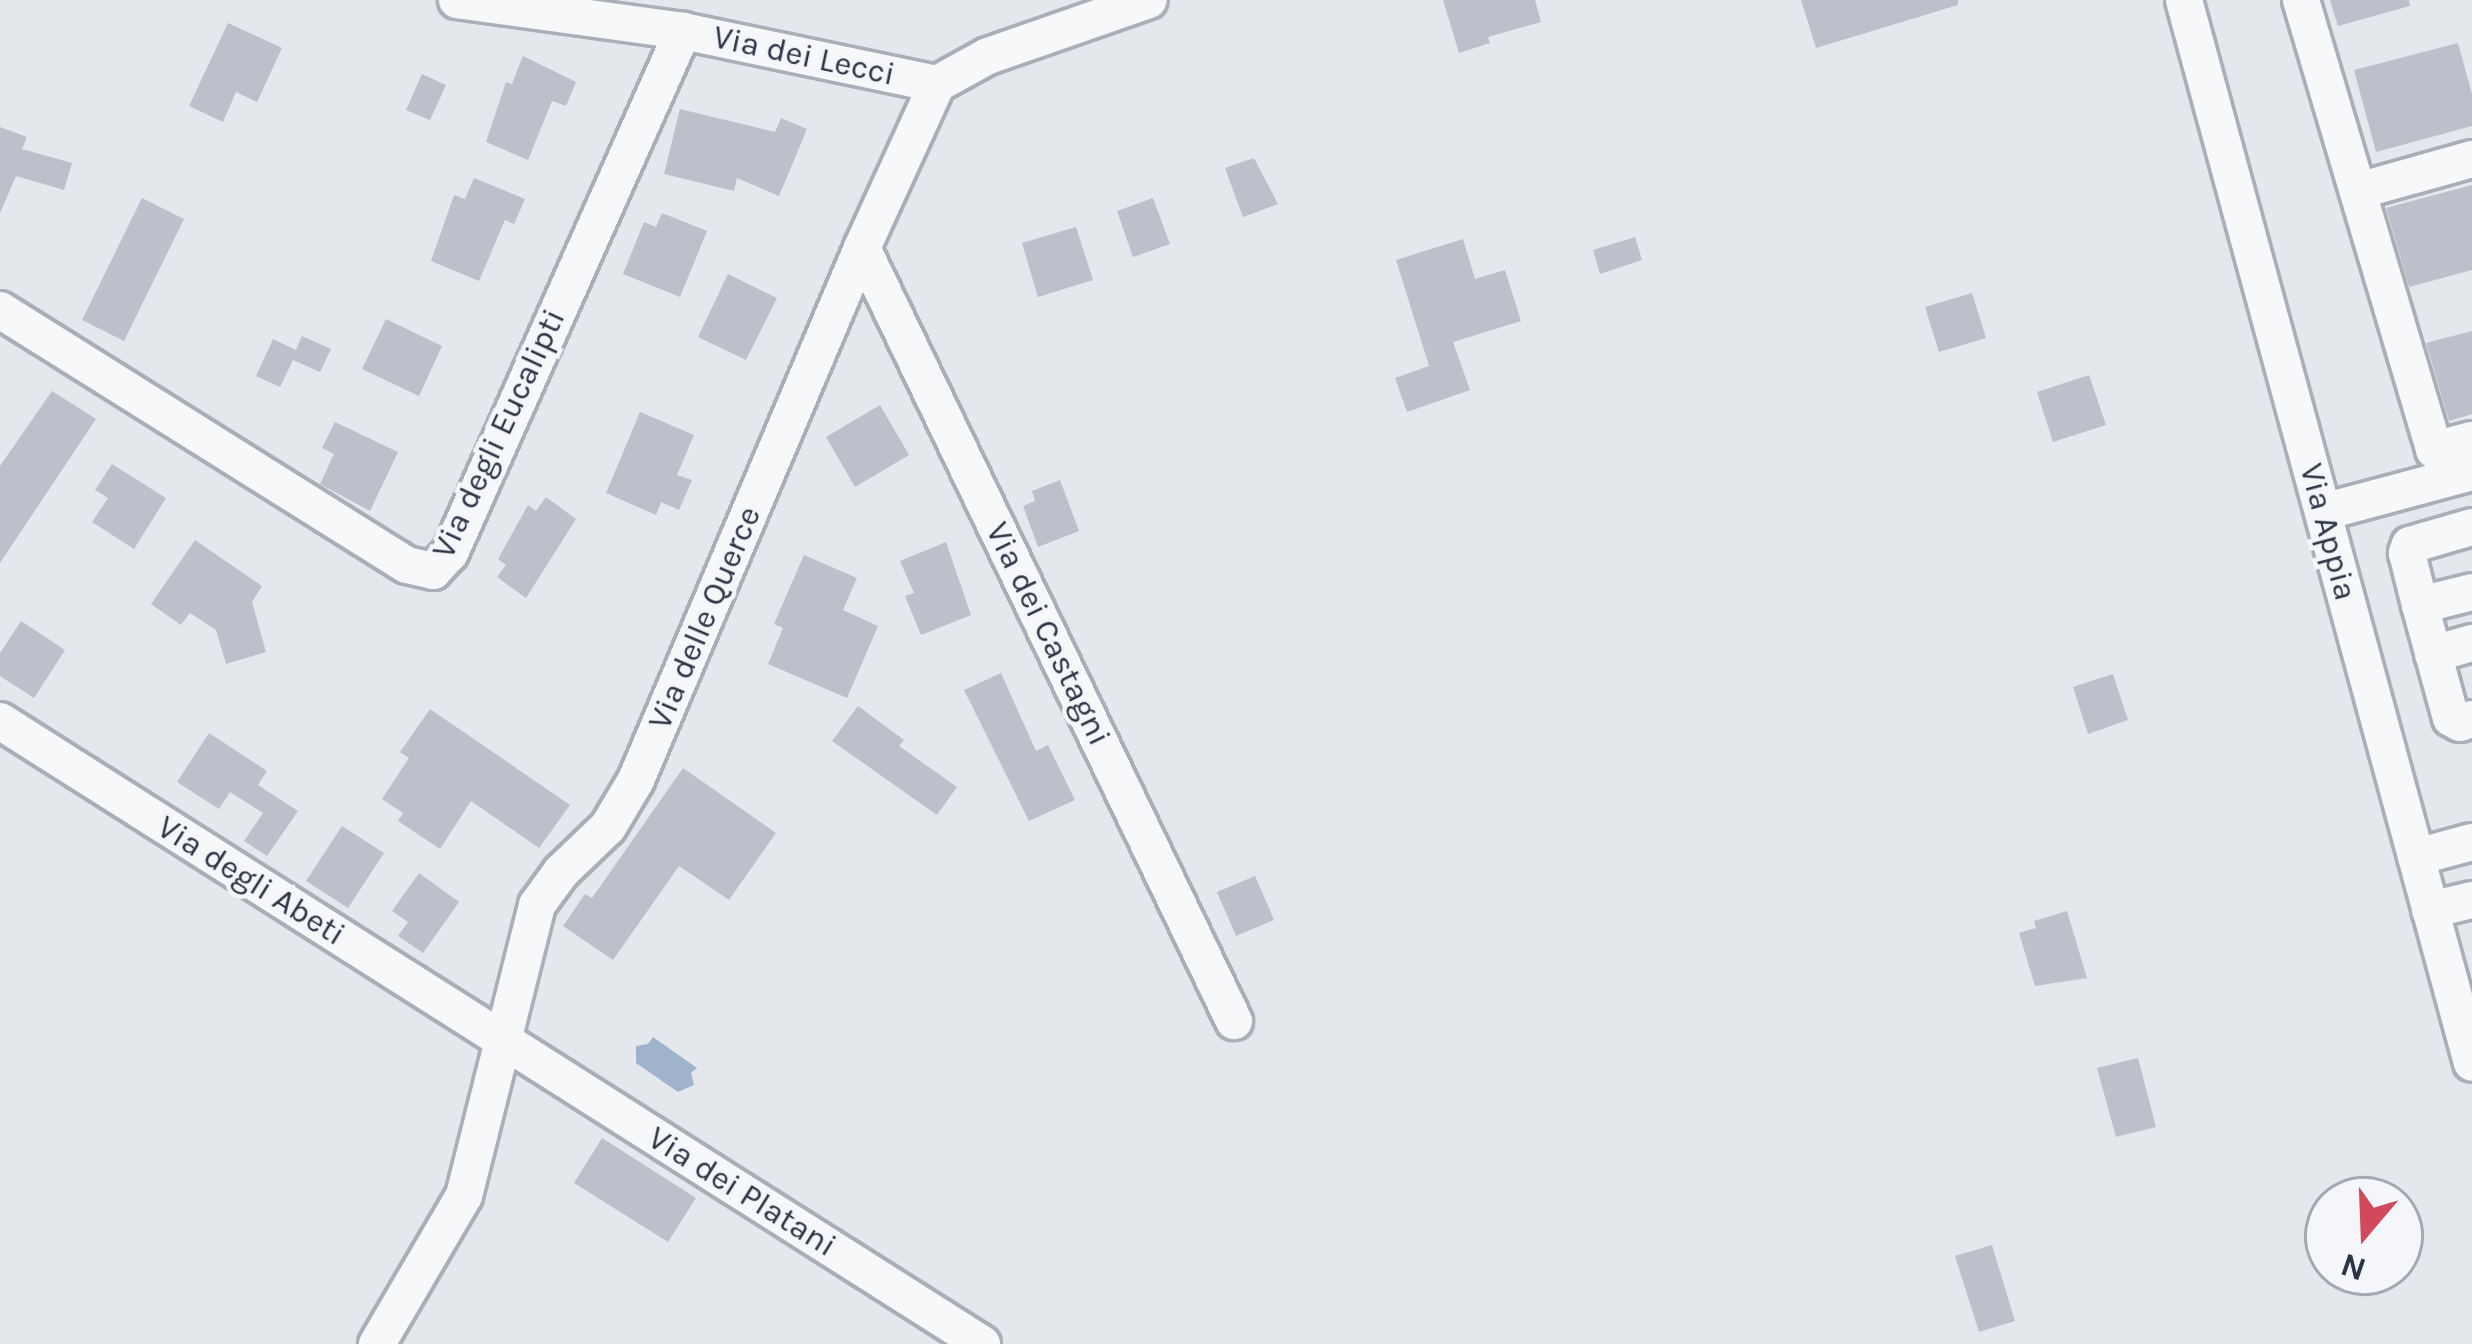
<!DOCTYPE html>
<style>
body{margin:0}
#map{position:relative;width:2472px;height:1344px;overflow:hidden;background:#e4e7ec;font-family:Karla,sans-serif}
div>[style]{position:absolute}
.water>*{inset:0;background:#9fb4cc}
.building>*{inset:0;background:#bbc0ca}
.roads{filter:drop-shadow(3px 0 #a9aeb7) drop-shadow(-3px 0 #a9aeb7) drop-shadow(0 3px #a9aeb7) drop-shadow(0 -3px #a9aeb7)}
.minor>*{height:36px;margin:-18px;padding:0 18px;transform-origin:18px;border-radius:18px;background:#f7f8fa}
span{translate:-50% -50%;white-space:nowrap;text-align:center;line-height:1.15;-webkit-text-stroke:9px #f4f6f9;paint-order:stroke}
.street-label{font-size:33px;color:#2b3445}
.north{position:absolute;left:2304px;top:1176px;width:120px;height:120px;box-sizing:border-box;background:#f4f6f9;border:3px solid #a4a8b1;border-radius:50%;rotate:199deg;font-size:33px;font-weight:700;line-height:48px;text-align:center;color:#2b3445}
.north::after{content:'';display:block;margin:auto;width:42px;height:54px;background:#d1495b;clip-path:polygon(50% 0,100% 100%,50% 72%,0 100%)}
</style>
<div id="map">
<div class="water">
<div style="clip-path:polygon(653px 1037px,697px 1068px,691px 1073px,694px 1085px,678px 1092px,636px 1063px,636px 1046px,648px 1044px)"></div>
</div>
<div class="building">
<div style="clip-path:polygon(1443px 0,1535px 0,1541px 22px,1488px 37px,1490px 43px,1459px 53px)"></div>
<div style="clip-path:polygon(1801px 0,1958px 0,1958px 5px,1816px 48px)"></div>
<div style="clip-path:polygon(2330px 0,2409px 0,2410px 6px,2338px 26px)"></div>
<div style="clip-path:polygon(228px 23px,282px 48px,257px 102px,236px 92px,223px 122px,189px 106px)"></div>
<div style="clip-path:polygon(2458px 43px,2472px 94px,2472px 126px,2376px 152px,2354px 70px)"></div>
<div style="clip-path:polygon(523px 56px,576px 82px,566px 106px,552px 101px,528px 160px,486px 142px,506px 82px,512px 84px)"></div>
<div style="clip-path:polygon(422px 74px,446px 85px,430px 120px,406px 110px)"></div>
<div style="clip-path:polygon(680px 109px,775px 132px,781px 118px,807px 129px,779px 196px,737px 178px,734px 191px,664px 174px)"></div>
<div style="clip-path:polygon(0 127px,27px 137px,22px 149px,72px 163px,64px 190px,16px 176px,0 213px)"></div>
<div style="clip-path:polygon(1254px 158px,1278px 204px,1243px 217px,1225px 168px)"></div>
<div style="clip-path:polygon(474px 178px,525px 199px,514px 224px,505px 220px,479px 281px,431px 261px,454px 195px,465px 199px)"></div>
<div style="clip-path:polygon(2472px 185px,2472px 270px,2409px 287px,2386px 208px)"></div>
<div style="clip-path:polygon(142px 198px,184px 219px,124px 341px,82px 320px)"></div>
<div style="clip-path:polygon(1153px 198px,1170px 244px,1133px 257px,1117px 211px)"></div>
<div style="clip-path:polygon(662px 213px,707px 231px,680px 297px,623px 274px,644px 222px,656px 227px)"></div>
<div style="clip-path:polygon(1076px 227px,1093px 280px,1038px 297px,1022px 243px)"></div>
<div style="clip-path:polygon(1635px 237px,1642px 260px,1600px 274px,1593px 250px)"></div>
<div style="clip-path:polygon(1463px 239px,1475px 279px,1505px 270px,1521px 321px,1453px 342px,1470px 390px,1407px 412px,1395px 378px,1429px 366px,1396px 260px)"></div>
<div style="clip-path:polygon(728px 274px,777px 298px,746px 360px,698px 337px)"></div>
<div style="clip-path:polygon(1972px 293px,1986px 338px,1939px 352px,1925px 307px)"></div>
<div style="clip-path:polygon(386px 319px,442px 346px,419px 396px,362px 369px)"></div>
<div style="clip-path:polygon(2472px 331px,2472px 414px,2449px 421px,2426px 343px)"></div>
<div style="clip-path:polygon(302px 336px,331px 349px,320px 372px,293px 360px,280px 387px,256px 376px,273px 339px,296px 350px)"></div>
<div style="clip-path:polygon(2089px 375px,2106px 425px,2053px 442px,2037px 392px)"></div>
<div style="clip-path:polygon(52px 391px,96px 419px,0 563px,0 466px)"></div>
<div style="clip-path:polygon(880px 405px,909px 455px,855px 487px,826px 437px)"></div>
<div style="clip-path:polygon(640px 412px,694px 435px,677px 475px,692px 480px,679px 510px,661px 502px,656px 515px,606px 493px)"></div>
<div style="clip-path:polygon(335px 422px,398px 452px,370px 511px,320px 484px,334px 454px,322px 448px)"></div>
<div style="clip-path:polygon(112px 464px,166px 498px,134px 549px,92px 522px,108px 498px,95px 490px)"></div>
<div style="clip-path:polygon(1060px 480px,1079px 531px,1038px 547px,1023px 506px,1035px 501px,1032px 491px)"></div>
<div style="clip-path:polygon(546px 497px,576px 519px,526px 598px,497px 577px,506px 565px,498px 559px,528px 505px,536px 511px)"></div>
<div style="clip-path:polygon(195px 540px,262px 586px,252px 602px,266px 652px,226px 664px,216px 630px,190px 613px,181px 625px,151px 604px)"></div>
<div style="clip-path:polygon(946px 542px,971px 615px,921px 635px,905px 596px,914px 593px,900px 561px)"></div>
<div style="clip-path:polygon(804px 555px,857px 578px,843px 610px,878px 626px,847px 698px,768px 664px,783px 628px,774px 624px)"></div>
<div style="clip-path:polygon(21px 621px,65px 650px,34px 698px,0 676px,0 653px)"></div>
<div style="clip-path:polygon(1001px 673px,1036px 751px,1048px 745px,1075px 800px,1029px 821px,964px 690px)"></div>
<div style="clip-path:polygon(2113px 674px,2128px 720px,2088px 734px,2073px 687px)"></div>
<div style="clip-path:polygon(858px 706px,904px 740px,899px 746px,957px 787px,937px 815px,832px 741px)"></div>
<div style="clip-path:polygon(430px 709px,570px 805px,539px 848px,471px 801px,440px 849px,398px 821px,403px 813px,382px 799px,409px 758px,400px 752px)"></div>
<div style="clip-path:polygon(209px 733px,267px 771px,258px 785px,298px 811px,267px 856px,244px 841px,263px 813px,230px 792px,219px 809px,177px 782px)"></div>
<div style="clip-path:polygon(683px 768px,776px 833px,729px 900px,679px 866px,613px 960px,563px 926px,585px 894px,592px 898px)"></div>
<div style="clip-path:polygon(342px 826px,384px 853px,348px 908px,306px 881px)"></div>
<div style="clip-path:polygon(419px 873px,459px 902px,423px 953px,398px 936px,408px 922px,392px 911px)"></div>
<div style="clip-path:polygon(1255px 876px,1274px 920px,1236px 936px,1217px 892px)"></div>
<div style="clip-path:polygon(2067px 911px,2087px 978px,2035px 986px,2019px 933px,2036px 928px,2034px 921px)"></div>
<div style="clip-path:polygon(2138px 1058px,2156px 1127px,2116px 1137px,2097px 1068px)"></div>
<div style="clip-path:polygon(602px 1138px,696px 1198px,668px 1242px,574px 1183px)"></div>
<div style="clip-path:polygon(1992px 1245px,2015px 1321px,1979px 1332px,1955px 1256px)"></div>
</div>
<div class="roads">
<div class="minor">
<div style="left:457px;top:0;width:228px;rotate:7.8deg"></div>
<div style="left:683px;top:31px;width:259px;rotate:11.8deg"></div>
<div style="left:2184px;top:0;width:1101px;rotate:74.84deg"></div>
<div style="left:2301px;top:0;width:469px;rotate:73.5deg"></div>
<div style="left:2434px;top:450px;width:39px;rotate:-15deg"></div>
<div style="left:2358px;top:191px;width:118px;rotate:-15.7deg"></div>
<div style="left:862px;top:248px;width:858px;rotate:64.3deg"></div>
<div style="left:0;top:310px;width:480px;rotate:32.1deg"></div>
<div style="left:407px;top:565px;width:27px;rotate:13deg"></div>
<div style="left:433px;top:571px;width:25px;rotate:-47deg"></div>
<div style="left:450px;top:553px;width:572px;rotate:-65.95deg"></div>
<div style="left:2323px;top:512px;width:154px;rotate:-15deg"></div>
<div style="left:2472px;top:527px;width:65px;rotate:163.8deg"></div>
<div style="left:2410px;top:545px;width:9px;rotate:111deg"></div>
<div style="left:2407px;top:553px;width:54px;rotate:76deg"></div>
<div style="left:2420px;top:605px;width:54px;rotate:-14deg"></div>
<div style="left:2420px;top:605px;width:117px;rotate:74.7deg"></div>
<div style="left:2451px;top:718px;width:10px;rotate:29deg"></div>
<div style="left:2460px;top:723px;width:13px;rotate:-18deg"></div>
<div style="left:2433px;top:654px;width:41px;rotate:-15.8deg"></div>
<div style="left:0;top:721px;width:1163px;rotate:32.39deg"></div>
<div style="left:2416px;top:857px;width:58px;rotate:-15deg"></div>
<div style="left:2430px;top:910px;width:43px;rotate:-13.4deg"></div>
<div style="left:377px;top:1344px;width:172px;rotate:-59.6deg"></div>
<div style="left:464px;top:1196px;width:300px;rotate:-75.9deg"></div>
<div style="left:537px;top:905px;width:41px;rotate:-54deg"></div>
<div style="left:561px;top:872px;width:65px;rotate:-43.8deg"></div>
<div style="left:608px;top:827px;width:55px;rotate:-59.2deg"></div>
<div style="left:636px;top:780px;width:578px;rotate:-66.98deg"></div>
<div style="left:862px;top:248px;width:180px;rotate:-65.4deg"></div>
<div style="left:937px;top:84px;width:58px;rotate:-28.8deg"></div>
<div style="left:988px;top:56px;width:170px;rotate:-19.2deg"></div>
</div>
</div>
<div class="street-label">
<span style="left:804px;top:56px;rotate:12deg">Via dei Lecci</span>
<span style="left:499px;top:434px;rotate:-65deg">Via degli Eucalipti</span>
<span style="left:2328px;top:532px;rotate:75deg">Via Appia</span>
<span style="left:705px;top:618px;rotate:-67deg">Via delle Querce</span>
<span style="left:1048px;top:634px;rotate:64deg">Via dei Castagni</span>
<span style="left:251px;top:881px;rotate:32deg">Via degli Abeti</span>
<span style="left:742px;top:1192px;rotate:32deg">Via dei Platani</span>
</div>
<div class="north">N</div>
</div>
